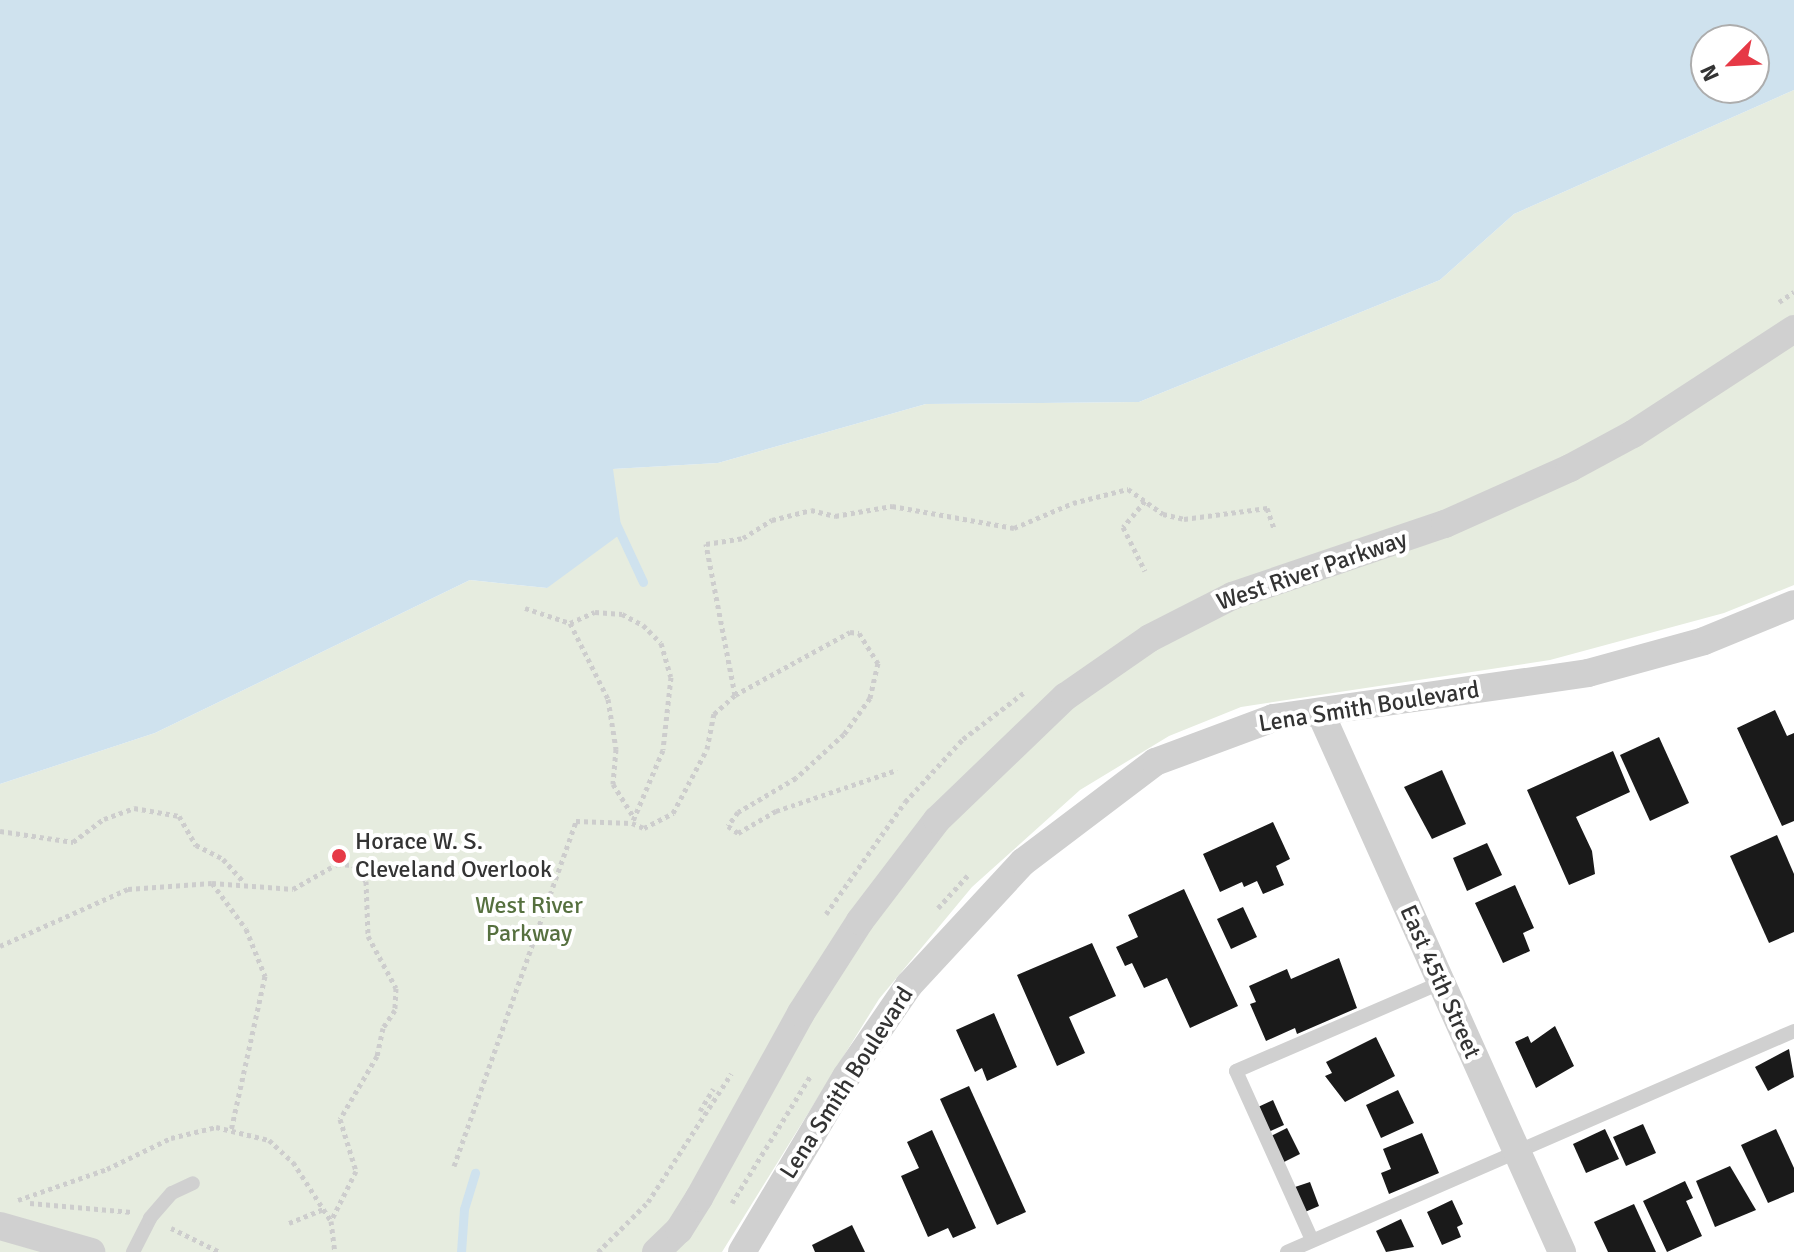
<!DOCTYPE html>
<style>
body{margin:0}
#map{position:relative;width:1794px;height:1252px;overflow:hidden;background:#fff;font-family:Signika,sans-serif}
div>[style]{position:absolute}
.green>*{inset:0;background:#e6ecdf}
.water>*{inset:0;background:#cfe2ee}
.stream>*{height:9px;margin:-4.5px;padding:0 4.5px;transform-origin:4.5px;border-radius:4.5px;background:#cfe2ee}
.building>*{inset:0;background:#1a1a1a}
.path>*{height:5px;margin-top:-2.5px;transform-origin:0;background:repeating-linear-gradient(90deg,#cdcdcd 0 4px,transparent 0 8px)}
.service>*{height:14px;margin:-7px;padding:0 7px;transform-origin:7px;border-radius:7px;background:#d0d0d0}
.minor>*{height:28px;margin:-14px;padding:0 14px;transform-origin:14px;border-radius:14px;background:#d0d0d0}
.dots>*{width:22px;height:22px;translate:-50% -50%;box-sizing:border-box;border:4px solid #fff;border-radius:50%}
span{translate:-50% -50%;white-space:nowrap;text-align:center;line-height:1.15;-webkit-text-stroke:8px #fff;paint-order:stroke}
.street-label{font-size:24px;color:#333}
.poi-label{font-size:24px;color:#333}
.left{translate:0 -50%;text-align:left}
.park-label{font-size:24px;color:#56703f}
.north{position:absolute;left:1690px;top:24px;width:80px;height:80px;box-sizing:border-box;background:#fff;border:2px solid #adadad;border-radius:50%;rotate:246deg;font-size:22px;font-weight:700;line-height:32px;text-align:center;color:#333}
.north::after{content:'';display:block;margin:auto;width:28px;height:36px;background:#e63946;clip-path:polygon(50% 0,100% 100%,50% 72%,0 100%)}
</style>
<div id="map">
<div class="green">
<div style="clip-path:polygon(1794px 90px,1794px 585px,1724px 613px,1550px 660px,1241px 707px,1169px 736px,1080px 790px,972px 887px,879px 999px,722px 1252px,0 1252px,0 784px,155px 733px,470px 580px,547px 588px,612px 469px,718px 463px,926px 404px,1139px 402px,1440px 280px,1514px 214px)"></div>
</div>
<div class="water">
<div style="clip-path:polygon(evenodd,0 0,1794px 0,1794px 90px,1514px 214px,1440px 280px,1139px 402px,926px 404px,718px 463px,613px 469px,622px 533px,547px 588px,470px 580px,155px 733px,0 784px,0 0,1706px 40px,1754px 40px,1754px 88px,1706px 88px,1706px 40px)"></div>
</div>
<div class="stream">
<div style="left:616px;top:524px;width:64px;rotate:65deg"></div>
<div style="left:461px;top:1252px;width:43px;rotate:-86deg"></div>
<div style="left:464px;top:1209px;width:38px;rotate:-73deg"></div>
</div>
<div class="building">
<div style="clip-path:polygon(1775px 710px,1787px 736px,1794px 733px,1794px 821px,1782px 826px,1737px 728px)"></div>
<div style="clip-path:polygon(1659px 737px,1689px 803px,1650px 821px,1620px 755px)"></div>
<div style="clip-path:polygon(1613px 751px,1630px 792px,1576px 817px,1592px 851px,1595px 874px,1569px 885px,1527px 790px)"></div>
<div style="clip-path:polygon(1442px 770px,1466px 824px,1432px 839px,1404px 787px)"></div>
<div style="clip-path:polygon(1273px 822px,1290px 859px,1276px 866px,1284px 885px,1263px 894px,1257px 881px,1244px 887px,1242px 882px,1220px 892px,1203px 854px)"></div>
<div style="clip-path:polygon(1777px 835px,1794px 874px,1794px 932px,1769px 943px,1730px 856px)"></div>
<div style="clip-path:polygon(1487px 843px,1502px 875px,1467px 891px,1453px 858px)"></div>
<div style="clip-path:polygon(1515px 885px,1534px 928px,1523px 933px,1530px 951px,1503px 963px,1475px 903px)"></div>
<div style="clip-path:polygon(1184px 889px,1238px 1006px,1190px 1028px,1167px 978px,1144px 988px,1132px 963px,1125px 966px,1116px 947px,1138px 937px,1128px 915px)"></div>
<div style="clip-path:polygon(1243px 907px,1257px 937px,1231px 949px,1217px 919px)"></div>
<div style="clip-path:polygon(1092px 943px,1116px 996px,1069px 1017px,1085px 1053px,1057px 1066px,1017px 975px)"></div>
<div style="clip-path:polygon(1339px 958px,1357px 1008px,1297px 1034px,1295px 1028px,1266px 1041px,1250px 1004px,1256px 1002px,1249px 986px,1287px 969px,1291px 979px)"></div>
<div style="clip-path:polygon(994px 1013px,1017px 1067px,987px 1081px,982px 1068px,975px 1072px,956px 1030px)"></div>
<div style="clip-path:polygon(1555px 1026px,1574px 1066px,1536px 1088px,1515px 1042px,1528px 1036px,1531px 1043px)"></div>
<div style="clip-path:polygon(1376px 1037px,1395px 1076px,1345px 1102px,1325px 1076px,1332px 1073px,1326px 1062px)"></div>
<div style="clip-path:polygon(1789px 1049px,1794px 1077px,1768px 1091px,1755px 1067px)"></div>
<div style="clip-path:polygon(969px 1086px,1026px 1212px,997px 1225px,940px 1099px)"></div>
<div style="clip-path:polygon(1398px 1090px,1414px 1123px,1381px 1138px,1366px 1105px)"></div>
<div style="clip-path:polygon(1273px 1100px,1284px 1125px,1268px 1132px,1258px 1107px)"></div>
<div style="clip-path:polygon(1643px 1124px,1656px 1153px,1626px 1166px,1613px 1137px)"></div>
<div style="clip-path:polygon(1287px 1128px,1300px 1154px,1284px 1162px,1271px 1136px)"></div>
<div style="clip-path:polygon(1605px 1129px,1619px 1159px,1586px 1173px,1573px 1144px)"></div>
<div style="clip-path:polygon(1776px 1129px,1794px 1168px,1794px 1192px,1768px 1203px,1741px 1145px)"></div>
<div style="clip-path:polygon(932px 1130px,976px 1228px,953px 1238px,948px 1228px,928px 1237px,901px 1176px,919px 1168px,907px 1142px)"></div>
<div style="clip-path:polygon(1422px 1133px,1439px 1173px,1389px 1194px,1381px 1173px,1391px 1169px,1383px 1149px)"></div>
<div style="clip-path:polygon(1730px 1166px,1756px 1210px,1715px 1227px,1696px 1181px)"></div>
<div style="clip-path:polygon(1685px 1181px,1693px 1198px,1686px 1201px,1702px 1236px,1667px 1252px,1643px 1201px)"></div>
<div style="clip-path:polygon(1310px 1182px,1319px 1206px,1305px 1212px,1295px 1187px)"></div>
<div style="clip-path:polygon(1452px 1200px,1463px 1224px,1457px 1227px,1461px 1237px,1442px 1245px,1427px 1212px)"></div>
<div style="clip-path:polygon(1634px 1204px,1656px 1252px,1608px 1252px,1594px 1222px)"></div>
<div style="clip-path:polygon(1401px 1219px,1414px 1247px,1386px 1252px,1376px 1231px)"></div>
<div style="clip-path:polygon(852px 1225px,865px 1252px,815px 1252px,812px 1245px)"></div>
</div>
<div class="path">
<div style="left:1779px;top:302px;width:18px;rotate:-34deg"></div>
<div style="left:1145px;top:501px;width:34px;rotate:130deg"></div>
<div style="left:1123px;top:527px;width:49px;rotate:63.4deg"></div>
<div style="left:525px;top:608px;width:47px;rotate:18.4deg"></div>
<div style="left:570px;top:623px;width:27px;rotate:-24deg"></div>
<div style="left:595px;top:612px;width:27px;rotate:4deg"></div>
<div style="left:622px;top:614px;width:24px;rotate:28deg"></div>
<div style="left:643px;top:625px;width:25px;rotate:45deg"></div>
<div style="left:661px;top:643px;width:35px;rotate:74deg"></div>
<div style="left:671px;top:677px;width:73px;rotate:96.3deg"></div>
<div style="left:663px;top:750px;width:79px;rotate:113deg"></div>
<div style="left:632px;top:823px;width:13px;rotate:23deg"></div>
<div style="left:644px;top:828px;width:33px;rotate:-27deg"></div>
<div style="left:673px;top:813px;width:72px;rotate:-62deg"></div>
<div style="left:707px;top:749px;width:36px;rotate:-79deg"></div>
<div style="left:714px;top:714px;width:28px;rotate:-42deg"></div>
<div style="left:735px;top:695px;width:131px;rotate:-28.7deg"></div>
<div style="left:850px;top:632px;width:9px;rotate:6deg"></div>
<div style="left:859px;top:633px;width:36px;rotate:58deg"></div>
<div style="left:878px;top:663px;width:36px;rotate:103deg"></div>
<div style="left:870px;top:698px;width:44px;rotate:125.8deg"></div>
<div style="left:844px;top:734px;width:65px;rotate:137.5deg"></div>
<div style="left:796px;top:778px;width:67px;rotate:149.6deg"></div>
<div style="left:738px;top:812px;width:17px;rotate:126deg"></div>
<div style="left:728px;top:826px;width:12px;rotate:35deg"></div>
<div style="left:738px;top:833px;width:44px;rotate:-30.1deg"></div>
<div style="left:776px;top:811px;width:128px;rotate:-18.7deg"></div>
<div style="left:570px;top:623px;width:85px;rotate:63.4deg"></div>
<div style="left:608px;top:699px;width:51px;rotate:80.9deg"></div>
<div style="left:616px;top:749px;width:35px;rotate:95deg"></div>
<div style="left:613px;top:784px;width:39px;rotate:58deg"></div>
<div style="left:735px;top:695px;width:154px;rotate:-100.9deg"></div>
<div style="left:706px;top:544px;width:37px;rotate:-9deg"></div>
<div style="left:743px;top:538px;width:34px;rotate:-32deg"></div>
<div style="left:772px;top:520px;width:40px;rotate:-14.4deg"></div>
<div style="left:811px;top:510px;width:25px;rotate:14deg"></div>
<div style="left:835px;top:516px;width:58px;rotate:-10deg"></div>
<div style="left:892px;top:506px;width:124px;rotate:10.2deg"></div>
<div style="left:1014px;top:528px;width:64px;rotate:-23deg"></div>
<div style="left:1073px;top:503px;width:57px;rotate:-14.3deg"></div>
<div style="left:1128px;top:489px;width:43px;rotate:35.5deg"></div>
<div style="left:1163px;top:514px;width:22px;rotate:13deg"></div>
<div style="left:1184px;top:519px;width:84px;rotate:-7.5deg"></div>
<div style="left:1267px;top:508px;width:21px;rotate:71deg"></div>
<div style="left:0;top:831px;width:74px;rotate:8.6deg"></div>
<div style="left:73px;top:842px;width:39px;rotate:-37deg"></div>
<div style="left:104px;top:819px;width:32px;rotate:-20deg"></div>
<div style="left:134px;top:808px;width:46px;rotate:10.1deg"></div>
<div style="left:179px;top:816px;width:34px;rotate:60deg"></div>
<div style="left:196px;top:845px;width:30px;rotate:27deg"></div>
<div style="left:223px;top:859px;width:31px;rotate:48deg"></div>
<div style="left:212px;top:883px;width:57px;rotate:53.5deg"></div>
<div style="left:246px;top:929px;width:51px;rotate:68deg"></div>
<div style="left:265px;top:976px;width:159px;rotate:102.4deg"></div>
<div style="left:938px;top:908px;width:46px;rotate:-47.6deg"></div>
<div style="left:826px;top:914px;width:137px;rotate:-54.8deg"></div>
<div style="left:905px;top:802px;width:86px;rotate:-47.4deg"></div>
<div style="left:963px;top:739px;width:79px;rotate:-37.3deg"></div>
<div style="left:0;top:946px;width:140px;rotate:-24deg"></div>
<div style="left:128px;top:889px;width:84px;rotate:-4.1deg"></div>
<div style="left:212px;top:883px;width:81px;rotate:4.2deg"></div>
<div style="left:293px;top:889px;width:51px;rotate:-29.6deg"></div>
<div style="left:337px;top:864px;width:16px;rotate:4deg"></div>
<div style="left:353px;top:865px;width:21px;rotate:51deg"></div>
<div style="left:366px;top:881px;width:55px;rotate:87.9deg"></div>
<div style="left:368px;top:936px;width:59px;rotate:61.7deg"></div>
<div style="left:396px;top:988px;width:22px;rotate:93deg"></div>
<div style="left:395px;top:1010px;width:22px;rotate:124deg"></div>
<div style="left:383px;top:1028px;width:29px;rotate:102deg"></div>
<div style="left:377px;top:1056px;width:73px;rotate:120.4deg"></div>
<div style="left:340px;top:1119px;width:54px;rotate:72.9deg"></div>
<div style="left:356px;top:1171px;width:56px;rotate:116.6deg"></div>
<div style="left:700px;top:1111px;width:26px;rotate:-59deg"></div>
<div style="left:454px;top:1166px;width:366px;rotate:-70.5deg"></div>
<div style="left:576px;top:821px;width:56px;rotate:2deg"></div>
<div style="left:18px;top:1200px;width:94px;rotate:-19.2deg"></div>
<div style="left:107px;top:1169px;width:71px;rotate:-25.8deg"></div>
<div style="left:171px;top:1138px;width:46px;rotate:-13.7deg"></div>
<div style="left:216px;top:1127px;width:55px;rotate:13.8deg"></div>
<div style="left:269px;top:1140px;width:33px;rotate:43deg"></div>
<div style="left:293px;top:1162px;width:70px;rotate:57.2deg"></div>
<div style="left:331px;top:1221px;width:31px;rotate:83deg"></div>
<div style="left:30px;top:1203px;width:102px;rotate:5deg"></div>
<div style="left:732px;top:1203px;width:150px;rotate:-58.3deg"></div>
<div style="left:289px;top:1223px;width:37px;rotate:-22deg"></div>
<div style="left:171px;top:1228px;width:55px;rotate:26.1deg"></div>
<div style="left:598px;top:1252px;width:71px;rotate:-45deg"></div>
<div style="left:648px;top:1202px;width:153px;rotate:-57deg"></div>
</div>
<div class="service">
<div style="left:1312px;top:1240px;width:185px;rotate:-114.2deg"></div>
<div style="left:1236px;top:1071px;width:222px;rotate:-23.3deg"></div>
<div style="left:133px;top:1252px;width:38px;rotate:-63deg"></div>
<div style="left:150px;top:1218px;width:33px;rotate:-49deg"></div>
<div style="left:172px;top:1193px;width:23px;rotate:-25deg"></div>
<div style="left:1287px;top:1252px;width:553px;rotate:-23.55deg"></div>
</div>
<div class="minor">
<div style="left:1320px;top:712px;width:592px;rotate:65.86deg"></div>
<div style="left:0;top:1226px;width:95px;rotate:15.9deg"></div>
<div style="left:656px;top:1252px;width:32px;rotate:-44deg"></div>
<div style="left:679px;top:1230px;width:38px;rotate:-58deg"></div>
<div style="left:699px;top:1198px;width:211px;rotate:-61.1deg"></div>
<div style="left:801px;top:1013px;width:109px;rotate:-57.3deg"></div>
<div style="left:860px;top:921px;width:127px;rotate:-52.7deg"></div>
<div style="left:937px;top:820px;width:178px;rotate:-43.9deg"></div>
<div style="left:1065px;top:697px;width:103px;rotate:-34.8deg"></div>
<div style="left:1150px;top:638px;width:92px;rotate:-27.1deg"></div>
<div style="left:1232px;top:596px;width:225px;rotate:-18.7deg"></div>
<div style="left:1445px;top:524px;width:137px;rotate:-24.1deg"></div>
<div style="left:1570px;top:468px;width:72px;rotate:-28.4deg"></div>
<div style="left:1633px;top:434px;width:192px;rotate:-33.1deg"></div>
<div style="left:742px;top:1252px;width:204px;rotate:-59.3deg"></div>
<div style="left:846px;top:1077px;width:112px;rotate:-55.6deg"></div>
<div style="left:909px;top:985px;width:168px;rotate:-47.2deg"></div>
<div style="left:1023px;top:862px;width:166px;rotate:-37.1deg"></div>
<div style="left:1155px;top:762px;width:126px;rotate:-20.4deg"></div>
<div style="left:1273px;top:718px;width:318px;rotate:-8.1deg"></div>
<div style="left:1588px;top:673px;width:120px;rotate:-15.4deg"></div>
<div style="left:1704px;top:641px;width:97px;rotate:-22.3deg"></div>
</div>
<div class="dots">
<div style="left:339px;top:856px;background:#e63946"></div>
</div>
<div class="street-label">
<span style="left:1312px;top:571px;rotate:-19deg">West River Parkway</span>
<span style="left:1369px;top:707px;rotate:-9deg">Lena Smith Boulevard</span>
<span style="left:1440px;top:982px;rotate:66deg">East 45th Street</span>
<span style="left:847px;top:1083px;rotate:-57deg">Lena Smith Boulevard</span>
</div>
<div class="poi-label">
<span class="left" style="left:355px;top:856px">Horace W. S.<br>Cleveland Overlook</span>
</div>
<div class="park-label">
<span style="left:529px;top:920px">West River<br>Parkway</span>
</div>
<div class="north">N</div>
</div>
